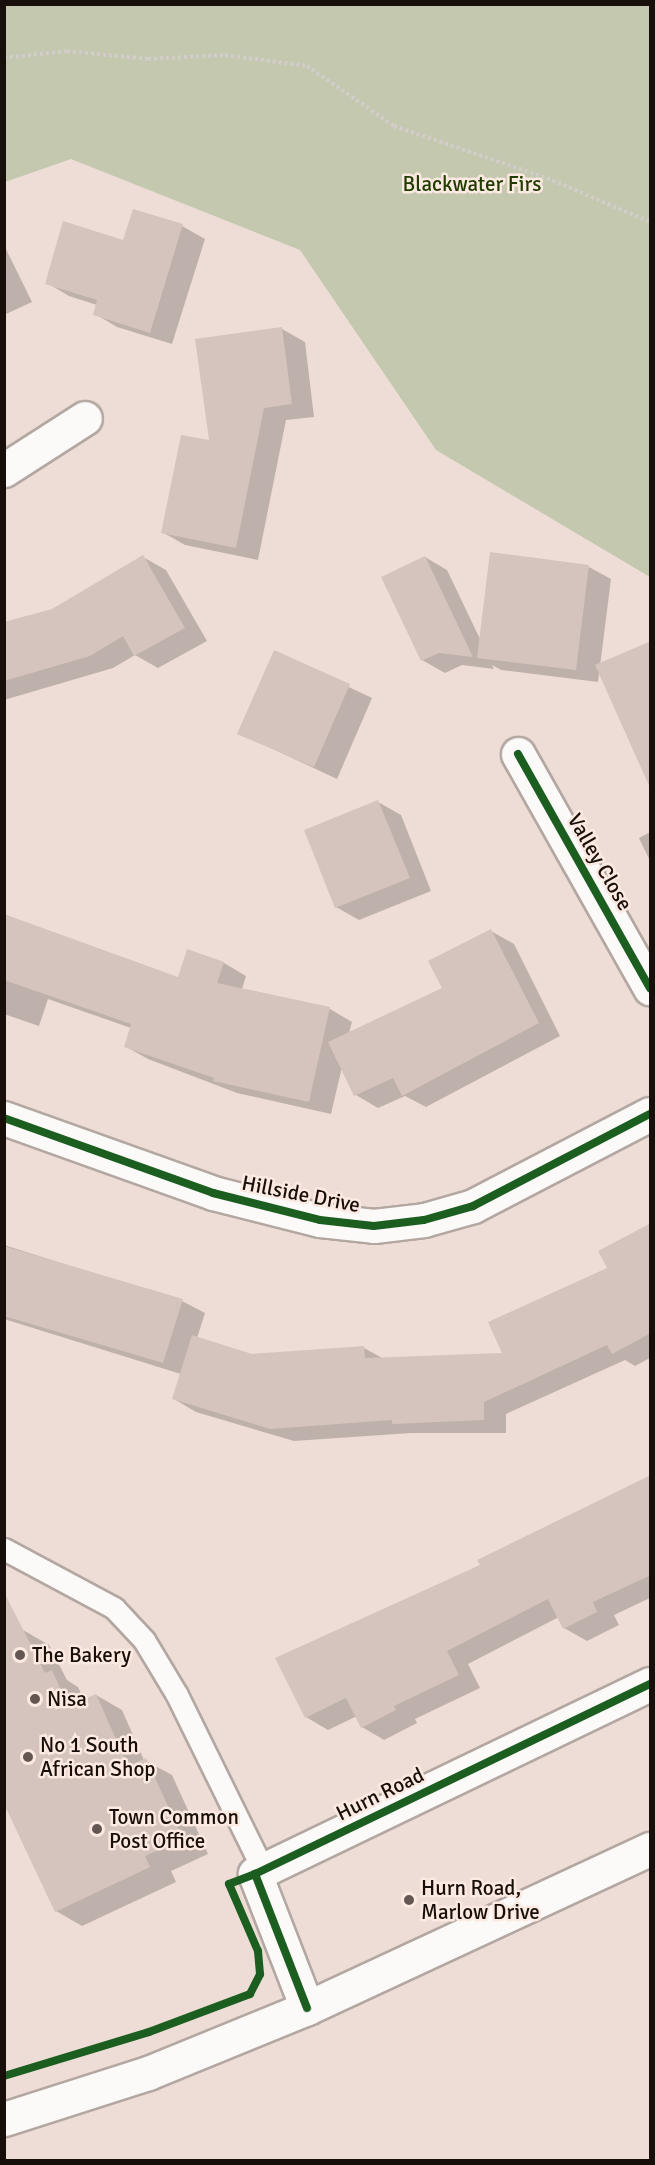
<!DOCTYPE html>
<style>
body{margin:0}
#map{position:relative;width:655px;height:2165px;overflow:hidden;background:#eeddd6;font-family:Signika,sans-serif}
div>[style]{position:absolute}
.forest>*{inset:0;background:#c3c8af}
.shadow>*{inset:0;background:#0003}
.building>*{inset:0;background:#d4c4bd}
.path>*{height:4px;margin-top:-2px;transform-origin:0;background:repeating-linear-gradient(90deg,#d2cdcb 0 3px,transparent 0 6px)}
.roads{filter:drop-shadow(2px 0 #b3a7a1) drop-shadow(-2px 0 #b3a7a1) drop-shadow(0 2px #b3a7a1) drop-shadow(0 -2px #b3a7a1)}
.service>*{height:21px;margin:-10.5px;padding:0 10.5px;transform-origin:10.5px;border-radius:10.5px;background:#fcfaf9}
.minor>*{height:33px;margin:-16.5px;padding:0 16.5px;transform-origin:16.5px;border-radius:16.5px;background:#fcfaf9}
.secondary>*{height:33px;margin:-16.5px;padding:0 16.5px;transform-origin:16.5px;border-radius:16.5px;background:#fcfaf9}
.cycleway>*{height:8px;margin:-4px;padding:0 4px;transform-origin:4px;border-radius:4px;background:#1b5e20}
.dots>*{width:16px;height:16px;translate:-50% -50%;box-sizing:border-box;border:3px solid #fce9e1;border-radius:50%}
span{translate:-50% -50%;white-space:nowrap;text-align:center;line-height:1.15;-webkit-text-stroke:5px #fce9e1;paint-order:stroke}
.park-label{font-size:21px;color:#203d00}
.street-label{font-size:21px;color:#190f0a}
.poi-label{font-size:21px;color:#190f0a}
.left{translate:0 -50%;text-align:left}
.frame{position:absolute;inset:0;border:6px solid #190f0a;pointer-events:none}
</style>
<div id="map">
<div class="forest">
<div style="clip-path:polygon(4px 5px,650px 5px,650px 577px,436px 450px,300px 250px,71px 159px,5px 182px)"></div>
</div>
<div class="shadow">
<div style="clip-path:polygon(182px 226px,205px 239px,172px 344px,117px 327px,95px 314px,97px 305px,69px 296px,47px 283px)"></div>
<div style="clip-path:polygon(4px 245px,32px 302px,4px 315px)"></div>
<div style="clip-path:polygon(282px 329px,305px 342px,314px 417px,286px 420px,258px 560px,185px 545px,162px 532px,210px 442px)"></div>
<div style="clip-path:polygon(143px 557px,166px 570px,207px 641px,158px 668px,135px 655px,113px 668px,4px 700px,4px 624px,52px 610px)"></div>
<div style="clip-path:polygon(425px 557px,447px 570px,481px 641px,589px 567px,611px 579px,598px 682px,501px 670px,492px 665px,494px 669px,462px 665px,445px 673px,422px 660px)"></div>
<div style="clip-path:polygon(275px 652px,372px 698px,337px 779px,239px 733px)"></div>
<div style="clip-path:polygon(378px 802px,401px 815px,431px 891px,359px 920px,336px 907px)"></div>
<div style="clip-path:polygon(650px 832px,650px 861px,639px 838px)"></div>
<div style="clip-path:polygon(4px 916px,179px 979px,188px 951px,224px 963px,246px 976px,242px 989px,330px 1009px,352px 1022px,349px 1033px,444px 989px,491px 931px,514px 944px,560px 1036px,426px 1107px,405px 1096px,378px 1108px,356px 1095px,342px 1067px,331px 1114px,237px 1093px,148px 1059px,125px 1046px,131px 1028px,48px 999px,39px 1026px,4px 1014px)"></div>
<div style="clip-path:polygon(650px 1224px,650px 1358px,635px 1366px,625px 1360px,506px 1414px,506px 1433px,411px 1433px,294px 1441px,196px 1412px,174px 1399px,181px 1374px,4px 1319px,4px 1245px,182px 1301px,205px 1313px,197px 1338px,252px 1355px,364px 1348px,384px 1359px,505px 1355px,609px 1269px)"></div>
<div style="clip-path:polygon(650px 1477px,650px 1598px,614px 1615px,619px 1625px,587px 1641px,564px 1628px,559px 1617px,468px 1664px,480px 1688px,415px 1719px,417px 1723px,384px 1740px,362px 1727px,357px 1716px,328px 1730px,306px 1717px,482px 1566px)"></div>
<div style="clip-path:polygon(23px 1630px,49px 1645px,67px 1680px,78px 1687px,84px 1700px,96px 1695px,122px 1710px,144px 1760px,172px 1775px,208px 1854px,171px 1871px,176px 1882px,82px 1926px,56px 1911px)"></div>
</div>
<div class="building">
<div style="clip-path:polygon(133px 209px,183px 224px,150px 333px,93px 315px,97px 300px,45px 284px,63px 221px,123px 240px)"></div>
<div style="clip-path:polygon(282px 327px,292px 404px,264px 408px,236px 548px,161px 533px,181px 435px,209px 440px,195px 339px)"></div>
<div style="clip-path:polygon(490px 552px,589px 565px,576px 670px,477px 658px)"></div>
<div style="clip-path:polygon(143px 555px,185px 628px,134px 656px,123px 636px,90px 656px,4px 681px,4px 622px,52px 609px)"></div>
<div style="clip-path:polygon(425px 556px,473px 657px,439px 653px,421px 661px,381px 577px)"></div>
<div style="clip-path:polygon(651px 641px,651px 790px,595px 665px)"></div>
<div style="clip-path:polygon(274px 650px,350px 684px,314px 767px,237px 734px)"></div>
<div style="clip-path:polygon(378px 800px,410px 878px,335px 908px,304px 830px)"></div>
<div style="clip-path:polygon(4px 914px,178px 977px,187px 949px,224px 962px,217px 983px,330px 1007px,309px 1102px,213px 1081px,214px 1078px,124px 1047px,131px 1024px,4px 980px)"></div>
<div style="clip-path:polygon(491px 929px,539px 1023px,402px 1096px,393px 1078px,354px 1096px,328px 1042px,442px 988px,428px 961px)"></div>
<div style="clip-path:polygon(651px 1223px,651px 1333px,612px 1354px,607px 1345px,484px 1402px,484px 1420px,392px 1424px,392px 1420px,270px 1429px,172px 1399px,192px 1335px,252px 1354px,364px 1346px,365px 1358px,502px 1353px,488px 1322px,607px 1268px,598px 1251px)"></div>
<div style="clip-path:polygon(4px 1246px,183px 1299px,163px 1363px,4px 1316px)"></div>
<div style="clip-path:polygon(651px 1475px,651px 1575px,593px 1602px,597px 1612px,563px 1629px,548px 1599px,447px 1651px,459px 1675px,394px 1706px,396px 1710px,361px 1728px,346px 1698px,305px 1718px,275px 1658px,480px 1565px,477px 1560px)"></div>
<div style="clip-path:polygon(4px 1592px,45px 1673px,52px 1670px,68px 1706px,96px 1694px,128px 1766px,146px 1758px,183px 1839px,145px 1856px,150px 1867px,55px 1912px,4px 1804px)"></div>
</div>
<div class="path">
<div style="left:4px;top:58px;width:63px;rotate:-6.3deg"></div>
<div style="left:67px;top:51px;width:81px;rotate:5.6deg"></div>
<div style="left:148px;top:59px;width:77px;rotate:-3deg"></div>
<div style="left:225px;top:55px;width:83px;rotate:7.6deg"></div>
<div style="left:307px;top:66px;width:106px;rotate:34.6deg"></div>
<div style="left:394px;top:126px;width:162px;rotate:18.8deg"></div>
<div style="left:547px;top:178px;width:112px;rotate:23.1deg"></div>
</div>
<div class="roads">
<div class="service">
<div style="left:4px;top:1549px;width:125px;rotate:28.2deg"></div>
<div style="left:114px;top:1608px;width:44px;rotate:46.8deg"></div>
<div style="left:144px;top:1640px;width:64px;rotate:59deg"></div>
<div style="left:177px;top:1695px;width:195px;rotate:63.8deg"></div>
</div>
<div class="minor">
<div style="left:4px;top:470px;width:96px;rotate:-32.7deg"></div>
<div style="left:518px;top:754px;width:269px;rotate:60.6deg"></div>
<div style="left:4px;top:1118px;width:222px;rotate:19.7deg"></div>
<div style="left:213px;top:1193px;width:110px;rotate:14.2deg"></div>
<div style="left:320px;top:1220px;width:54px;rotate:6.3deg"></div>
<div style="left:374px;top:1226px;width:50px;rotate:-6.8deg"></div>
<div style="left:424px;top:1220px;width:51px;rotate:-15.9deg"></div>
<div style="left:473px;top:1206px;width:199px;rotate:-27.5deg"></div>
<div style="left:307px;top:2008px;width:144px;rotate:-111.2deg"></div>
<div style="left:255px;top:1874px;width:438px;rotate:-25.7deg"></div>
</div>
<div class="secondary">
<div style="left:4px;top:2119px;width:151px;rotate:-17.7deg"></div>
<div style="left:148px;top:2073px;width:172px;rotate:-22.2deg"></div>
<div style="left:307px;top:2008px;width:378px;rotate:-24.9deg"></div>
</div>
</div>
<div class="cycleway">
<div style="left:518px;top:754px;width:269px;rotate:60.6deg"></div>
<div style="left:4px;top:1118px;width:222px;rotate:19.7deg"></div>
<div style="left:213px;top:1193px;width:110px;rotate:14.2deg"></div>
<div style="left:320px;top:1220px;width:54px;rotate:6.3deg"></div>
<div style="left:374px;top:1226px;width:50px;rotate:-6.8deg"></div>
<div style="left:424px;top:1220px;width:51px;rotate:-15.9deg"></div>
<div style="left:473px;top:1206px;width:199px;rotate:-27.5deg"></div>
<div style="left:307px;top:2008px;width:144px;rotate:-111.2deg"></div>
<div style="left:255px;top:1874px;width:438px;rotate:-25.7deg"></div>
<div style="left:4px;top:2076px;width:152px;rotate:-16.9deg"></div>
<div style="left:149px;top:2032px;width:108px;rotate:-20.6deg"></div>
<div style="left:250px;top:1994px;width:22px;rotate:-63deg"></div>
<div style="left:260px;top:1974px;width:23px;rotate:-95deg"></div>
<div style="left:258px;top:1951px;width:73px;rotate:-113.4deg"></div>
<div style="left:229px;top:1884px;width:28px;rotate:-21deg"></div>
</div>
<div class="dots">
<div style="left:20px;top:1655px;background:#645751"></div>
<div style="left:35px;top:1699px;background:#645751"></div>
<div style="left:28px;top:1757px;background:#645751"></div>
<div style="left:97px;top:1829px;background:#645751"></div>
<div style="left:409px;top:1900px;background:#645751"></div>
</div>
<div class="park-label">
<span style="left:472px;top:184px">Blackwater Firs</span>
</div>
<div class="street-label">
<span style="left:600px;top:862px;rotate:60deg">Valley Close</span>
<span style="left:301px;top:1194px;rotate:11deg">Hillside Drive</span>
<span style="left:380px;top:1794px;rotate:-26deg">Hurn Road</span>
</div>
<div class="poi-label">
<span class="left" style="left:32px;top:1655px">The Bakery</span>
<span class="left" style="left:47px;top:1699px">Nisa</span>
<span class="left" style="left:40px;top:1757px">No 1 South<br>African Shop</span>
<span class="left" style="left:109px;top:1829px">Town Common<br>Post Office</span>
<span class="left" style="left:421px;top:1900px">Hurn Road,<br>Marlow Drive</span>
</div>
<div class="frame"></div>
</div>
